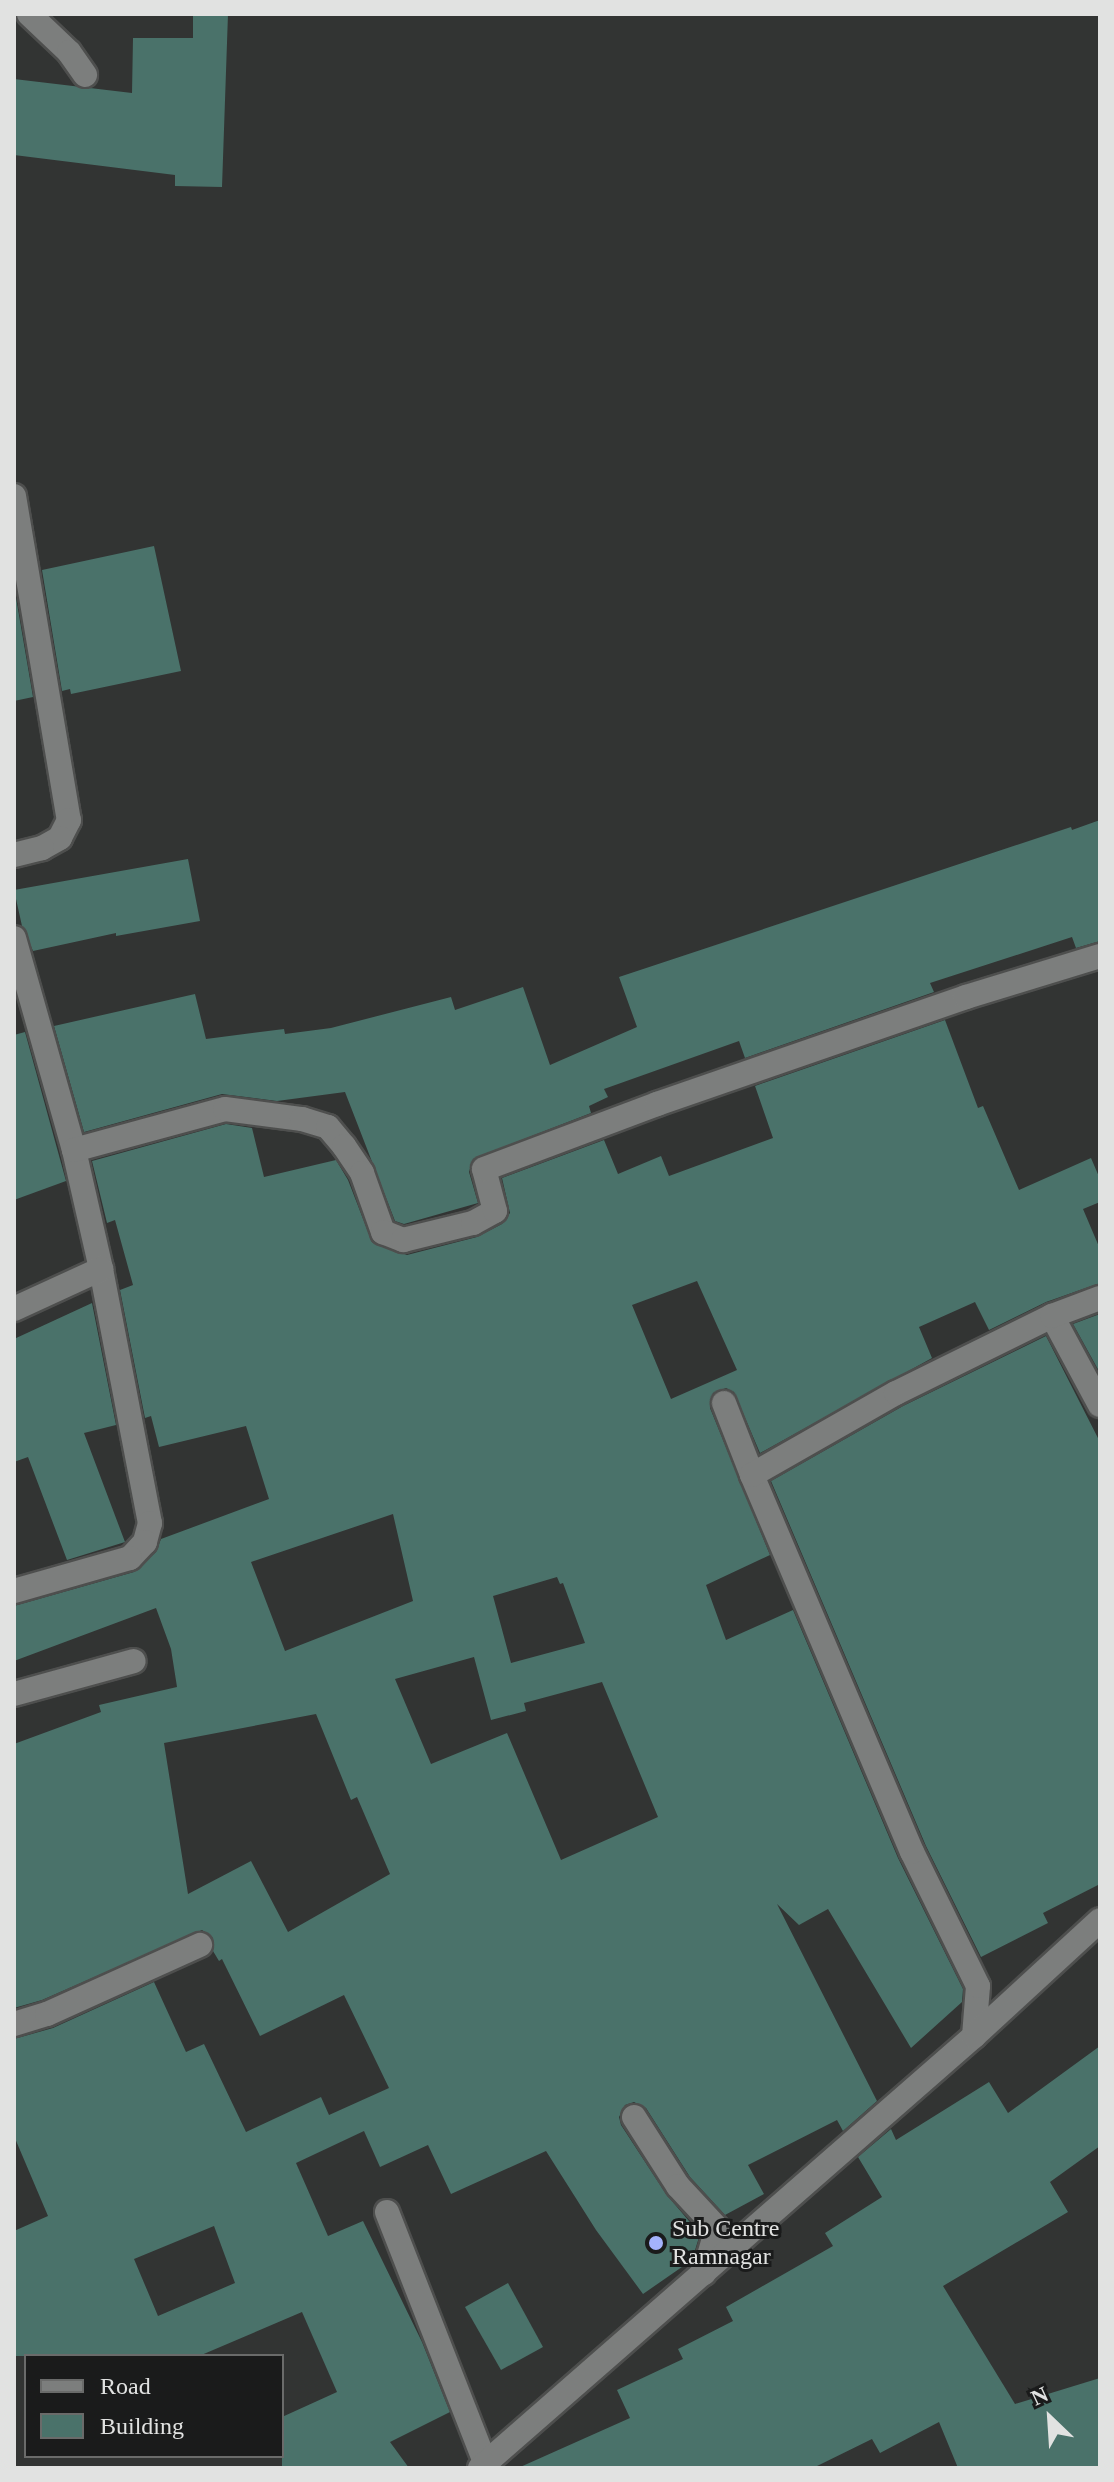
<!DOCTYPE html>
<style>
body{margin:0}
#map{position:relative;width:1114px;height:2482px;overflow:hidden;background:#323433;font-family:Georgia,serif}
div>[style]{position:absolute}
.building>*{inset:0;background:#4a726a}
.roads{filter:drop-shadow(2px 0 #4e4f4e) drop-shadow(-2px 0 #4e4f4e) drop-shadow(0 2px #4e4f4e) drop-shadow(0 -2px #4e4f4e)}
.minor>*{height:24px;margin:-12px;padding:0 12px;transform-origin:12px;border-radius:12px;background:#7c7e7d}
.dots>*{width:22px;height:22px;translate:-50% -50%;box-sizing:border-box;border:4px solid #1a1b1b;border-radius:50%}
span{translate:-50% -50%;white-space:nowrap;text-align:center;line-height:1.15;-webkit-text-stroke:6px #1a1b1b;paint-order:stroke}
.poi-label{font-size:24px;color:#e1e2e1}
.left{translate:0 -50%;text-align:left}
.frame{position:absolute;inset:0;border:16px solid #e1e2e1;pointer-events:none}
.legend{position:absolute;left:24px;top:2354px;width:260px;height:104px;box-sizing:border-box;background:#1a1b1b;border:2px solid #6a6b6a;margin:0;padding:10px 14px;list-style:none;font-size:24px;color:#e1e2e1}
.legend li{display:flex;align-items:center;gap:16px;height:40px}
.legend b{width:40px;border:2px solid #6a6b6a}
.north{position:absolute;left:1010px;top:2378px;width:80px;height:80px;-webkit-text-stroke:6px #1a1b1b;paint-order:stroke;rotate:335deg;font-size:22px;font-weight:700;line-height:32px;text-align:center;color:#e1e2e1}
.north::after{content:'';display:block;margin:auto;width:28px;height:36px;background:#e1e2e1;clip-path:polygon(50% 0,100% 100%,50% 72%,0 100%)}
</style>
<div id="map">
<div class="building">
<div style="clip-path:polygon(193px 14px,228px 14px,222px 187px,175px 186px,175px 175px,14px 155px,14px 79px,132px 93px,133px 38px,193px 38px)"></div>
<div style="clip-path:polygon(154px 546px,181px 671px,71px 694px,70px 689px,62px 691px,42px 570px)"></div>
<div style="clip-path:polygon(14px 586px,33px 697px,14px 701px)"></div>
<div style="clip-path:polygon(1100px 820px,1100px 941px,1076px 948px,1072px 937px,930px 983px,934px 992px,745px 1058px,739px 1041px,604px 1089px,608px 1097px,589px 1106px,591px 1113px,473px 1159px,469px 1172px,478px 1203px,404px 1224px,395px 1221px,345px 1092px,277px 1101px,222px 1094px,84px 1132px,54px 1026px,195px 994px,206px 1039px,284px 1029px,285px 1034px,331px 1028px,451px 997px,455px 1010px,523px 987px,550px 1065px,637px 1027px,619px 977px,1071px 827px,1072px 830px)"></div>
<div style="clip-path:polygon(188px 859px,200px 921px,116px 936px,116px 933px,33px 951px,22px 926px,14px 890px)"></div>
<div style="clip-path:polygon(evenodd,945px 1020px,978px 1108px,983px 1106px,1019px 1190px,1091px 1158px,1100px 1179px,1100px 1202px,1083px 1209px,1100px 1249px,1100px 1283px,1046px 1302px,989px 1330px,975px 1302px,919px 1327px,932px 1358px,760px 1453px,734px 1392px,726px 1388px,713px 1393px,710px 1408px,770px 1555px,706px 1585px,726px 1640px,793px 1610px,898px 1858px,963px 1989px,962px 2002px,911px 2048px,828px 1909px,799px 1925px,777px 1904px,877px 2101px,843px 2131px,837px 2120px,748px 2165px,764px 2194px,725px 2215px,690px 2177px,646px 2108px,634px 2102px,625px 2105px,619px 2117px,621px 2125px,666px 2194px,700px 2234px,692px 2260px,643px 2294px,596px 2230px,546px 2151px,451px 2194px,428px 2145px,380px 2167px,364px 2131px,296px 2163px,328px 2236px,363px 2221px,422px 2342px,450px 2412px,390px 2442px,409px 2468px,282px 2468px,282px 2417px,337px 2392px,302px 2312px,199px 2356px,14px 2356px,14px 2231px,48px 2216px,14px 2136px,14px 2039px,53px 2028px,154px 1982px,186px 2052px,204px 2044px,246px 2132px,321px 2097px,329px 2115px,389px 2088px,344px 1995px,260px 2036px,222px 1959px,219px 1961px,213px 1951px,213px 1938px,202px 1930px,42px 2000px,14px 2008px,14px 1744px,101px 1712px,99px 1705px,177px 1687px,171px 1649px,156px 1608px,14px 1661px,14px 1606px,134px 1572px,156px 1552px,161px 1539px,269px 1499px,246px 1426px,159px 1447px,151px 1416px,145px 1418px,120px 1290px,133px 1285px,115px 1220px,107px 1223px,92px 1161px,226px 1124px,252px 1128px,264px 1177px,336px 1160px,348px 1180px,372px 1242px,407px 1255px,477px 1237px,502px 1224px,510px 1213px,502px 1178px,604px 1140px,618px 1174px,661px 1156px,669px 1176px,773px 1138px,755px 1086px,945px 1020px,697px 1281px,737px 1370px,671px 1399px,632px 1305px,697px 1281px,945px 1020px,393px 1514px,413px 1601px,285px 1651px,251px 1562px,393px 1514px,945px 1020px,557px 1577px,560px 1584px,563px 1583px,585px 1643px,511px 1663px,493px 1596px,557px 1577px,945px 1020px,474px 1657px,491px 1720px,526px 1711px,524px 1703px,602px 1682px,658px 1817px,561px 1860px,507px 1733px,431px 1764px,395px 1679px,474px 1657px,945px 1020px,316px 1714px,351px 1800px,357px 1797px,390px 1874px,288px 1932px,251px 1861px,188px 1894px,164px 1743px,316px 1714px,945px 1020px,214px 2226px,235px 2283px,158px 2316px,134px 2259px,214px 2226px)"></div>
<div style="clip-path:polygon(25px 1032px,66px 1181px,14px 1200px,14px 1035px)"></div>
<div style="clip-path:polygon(92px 1303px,116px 1425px,84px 1433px,125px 1542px,67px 1560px,28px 1457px,14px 1462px,14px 1339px)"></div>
<div style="clip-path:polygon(1100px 1314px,1100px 1373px,1073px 1324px)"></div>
<div style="clip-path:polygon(1046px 1336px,1100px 1442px,1100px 1884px,1043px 1913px,1048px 1923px,981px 1957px,926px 1846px,771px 1481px,903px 1406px)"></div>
<div style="clip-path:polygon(1100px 2046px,1100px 2146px,1050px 2182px,1068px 2212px,943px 2286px,1015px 2404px,1100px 2378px,1100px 2468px,958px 2468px,939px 2422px,880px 2453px,872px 2439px,813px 2468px,518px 2468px,630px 2418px,617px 2390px,683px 2359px,678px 2349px,733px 2321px,726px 2307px,833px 2246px,825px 2233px,882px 2197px,858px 2157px,891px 2129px,896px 2140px,989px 2082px,1008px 2113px)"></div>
<div style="clip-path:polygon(508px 2283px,543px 2347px,501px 2370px,465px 2307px)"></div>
</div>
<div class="roads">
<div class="minor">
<div style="left:29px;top:14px;width:55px;rotate:43.5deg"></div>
<div style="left:69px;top:52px;width:28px;rotate:55deg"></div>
<div style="left:14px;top:496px;width:329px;rotate:80.4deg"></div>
<div style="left:69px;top:820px;width:20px;rotate:117deg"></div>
<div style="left:60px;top:838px;width:21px;rotate:151deg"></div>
<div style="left:42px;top:848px;width:29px;rotate:166deg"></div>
<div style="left:14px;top:938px;width:220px;rotate:74.2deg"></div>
<div style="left:74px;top:1150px;width:122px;rotate:77.2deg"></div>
<div style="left:101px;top:1269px;width:259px;rotate:79.1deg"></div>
<div style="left:150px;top:1523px;width:20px;rotate:105deg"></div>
<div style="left:145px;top:1542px;width:22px;rotate:133deg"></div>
<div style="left:130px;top:1558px;width:121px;rotate:164.1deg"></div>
<div style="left:74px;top:1150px;width:156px;rotate:-15.2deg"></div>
<div style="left:225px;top:1109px;width:78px;rotate:7.4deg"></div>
<div style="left:302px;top:1119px;width:27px;rotate:17deg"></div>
<div style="left:328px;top:1127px;width:25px;rotate:50deg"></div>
<div style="left:344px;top:1146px;width:32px;rotate:56deg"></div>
<div style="left:362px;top:1173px;width:63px;rotate:70.4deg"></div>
<div style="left:383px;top:1232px;width:22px;rotate:22deg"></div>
<div style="left:403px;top:1240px;width:72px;rotate:-13.7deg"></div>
<div style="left:473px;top:1223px;width:25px;rotate:-29deg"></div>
<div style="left:495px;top:1211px;width:43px;rotate:-104.7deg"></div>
<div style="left:484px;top:1169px;width:185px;rotate:-20.6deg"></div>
<div style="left:657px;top:1104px;width:327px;rotate:-19.1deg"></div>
<div style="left:966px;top:997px;width:140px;rotate:-17deg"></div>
<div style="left:14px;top:1309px;width:96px;rotate:-24.7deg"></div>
<div style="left:1052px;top:1316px;width:101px;rotate:61.7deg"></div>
<div style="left:724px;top:1403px;width:77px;rotate:68.7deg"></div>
<div style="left:14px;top:1694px;width:124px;rotate:-15.4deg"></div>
<div style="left:14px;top:2024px;width:34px;rotate:-17deg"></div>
<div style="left:47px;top:2014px;width:168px;rotate:-24.3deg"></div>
<div style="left:974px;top:2036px;width:50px;rotate:-85.4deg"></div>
<div style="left:978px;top:1986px;width:149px;rotate:-116.2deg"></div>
<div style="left:912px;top:1852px;width:410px;rotate:-113deg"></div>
<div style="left:752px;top:1475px;width:166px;rotate:-29.7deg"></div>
<div style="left:896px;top:1393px;width:174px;rotate:-26.3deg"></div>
<div style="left:1052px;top:1316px;width:51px;rotate:-20.6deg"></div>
<div style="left:634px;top:2117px;width:82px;rotate:57.5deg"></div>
<div style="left:678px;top:2186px;width:57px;rotate:47.1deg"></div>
<div style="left:717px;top:2228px;width:47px;rotate:106.1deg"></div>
<div style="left:387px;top:2212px;width:271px;rotate:68.6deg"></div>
<div style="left:480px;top:2468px;width:656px;rotate:-41.17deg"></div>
<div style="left:974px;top:2036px;width:171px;rotate:-42.6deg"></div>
</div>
</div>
<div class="dots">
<div style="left:656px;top:2243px;background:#a4b2fc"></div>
</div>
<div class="poi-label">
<span class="left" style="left:672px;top:2243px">Sub Centre<br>Ramnagar</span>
</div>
<div class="frame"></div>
<ul class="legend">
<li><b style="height:10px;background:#7c7e7d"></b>Road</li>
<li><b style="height:22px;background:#4a726a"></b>Building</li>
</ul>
<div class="north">N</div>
</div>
